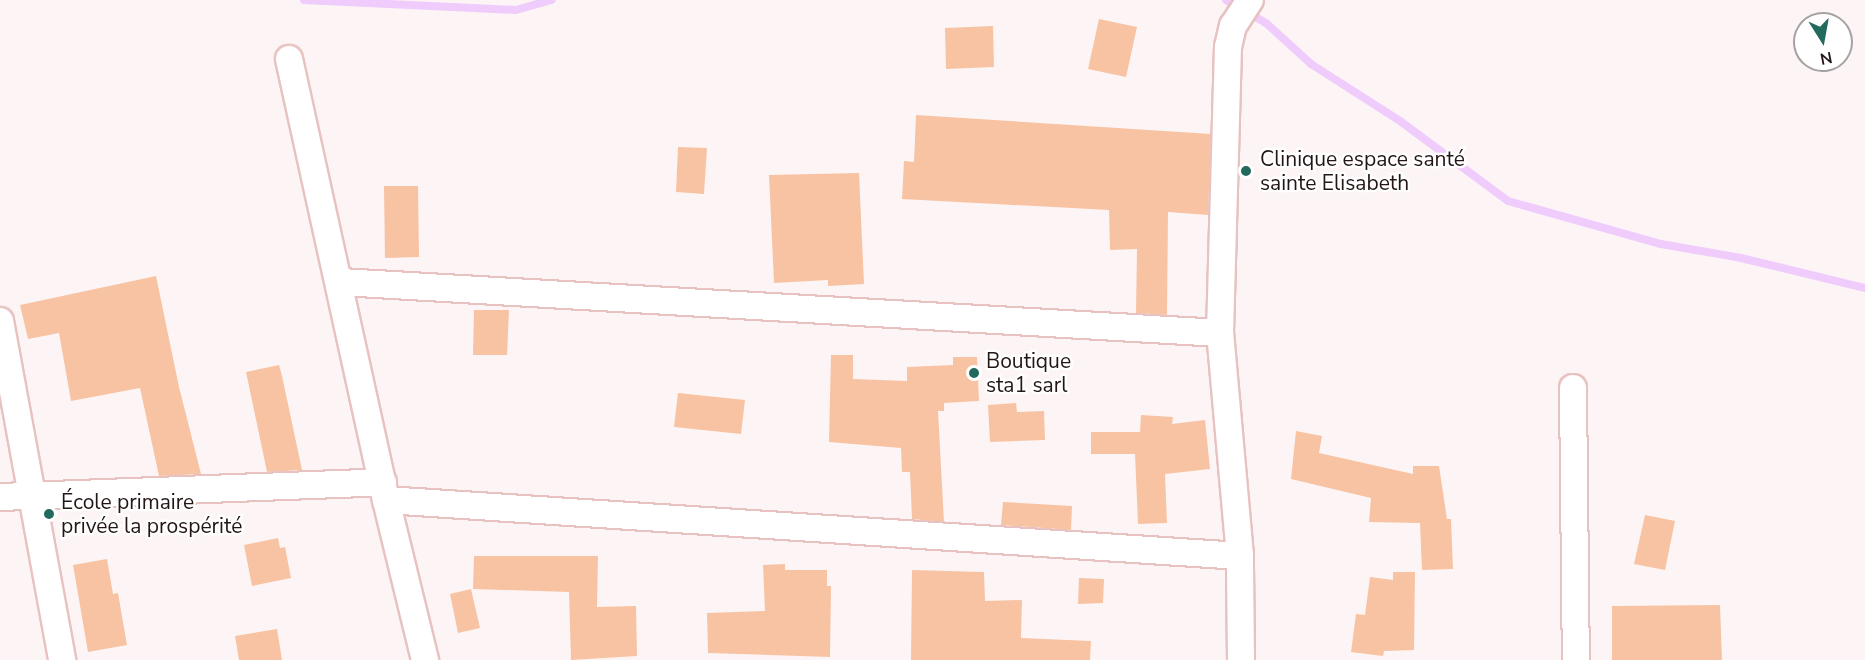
<!DOCTYPE html>
<meta charset="utf-8">
<style>
body{margin:0}
#map{position:relative;width:1865px;height:660px;overflow:hidden;background:#fdf5f5;font-family:"Nunito Sans",sans-serif}
div>[style]{position:absolute}
.stream>*{height:8px;margin:-4px;padding:0 4px;transform-origin:4px;border-radius:4px;background:#efccfc}
.building>*{inset:0;background:#f8c3a3}
.roads{filter:drop-shadow(2px 0 #e7c2c0) drop-shadow(-2px 0 #e7c2c0) drop-shadow(0 2px #e7c2c0) drop-shadow(0 -2px #e7c2c0)}
.street>*{height:26px;margin:-13px;padding:0 13px;transform-origin:13px;border-radius:13px;background:#fff}
.dots>*{width:16px;height:16px;translate:-50% -50%;box-sizing:border-box;border:3px solid #fff;border-radius:50%}
span{translate:-50% -50%;white-space:nowrap;text-align:center;line-height:1.15;-webkit-text-stroke:4.5px #fff;paint-order:stroke}
.poi-label{font-size:21px;color:#231616}
.left{translate:0 -50%;text-align:left}
.north{position:absolute;left:1793px;top:12px;width:60px;height:60px;box-sizing:border-box;background:#fff;border:2px solid #a7a2a2;border-radius:50%;rotate:169deg;font-size:16px;font-weight:700;line-height:24px;text-align:center;color:#231616}
.north::after{content:'';display:block;margin:auto;width:21px;height:27px;background:#236a5e;clip-path:polygon(50% 0,100% 100%,50% 72%,0 100%)}
</style>
<div id="map">
<div class="stream">
<div style="left:304px;top:0;width:212px;rotate:2.7deg"></div>
<div style="left:516px;top:10px;width:37px;rotate:-16deg"></div>
<div style="left:1226px;top:0;width:46px;rotate:29.9deg"></div>
<div style="left:1266px;top:23px;width:61px;rotate:42.3deg"></div>
<div style="left:1311px;top:64px;width:106px;rotate:32.6deg"></div>
<div style="left:1400px;top:121px;width:134px;rotate:36.5deg"></div>
<div style="left:1508px;top:201px;width:159px;rotate:15.7deg"></div>
<div style="left:1661px;top:244px;width:81px;rotate:9.9deg"></div>
<div style="left:1741px;top:258px;width:128px;rotate:13.6deg"></div>
</div>
<div class="building">
<div style="clip-path:polygon(1099px 19px,1137px 27px,1126px 77px,1088px 69px)"></div>
<div style="clip-path:polygon(993px 26px,994px 67px,946px 69px,945px 28px)"></div>
<div style="clip-path:polygon(916px 115px,1211px 134px,1208px 215px,1168px 212px,1167px 315px,1136px 313px,1137px 249px,1110px 250px,1109px 210px,902px 199px,904px 161px,914px 162px)"></div>
<div style="clip-path:polygon(678px 147px,707px 148px,704px 194px,676px 192px)"></div>
<div style="clip-path:polygon(859px 173px,864px 284px,828px 286px,828px 280px,774px 283px,769px 175px)"></div>
<div style="clip-path:polygon(384px 186px,418px 186px,419px 257px,385px 258px)"></div>
<div style="clip-path:polygon(156px 276px,179px 387px,201px 474px,159px 476px,140px 388px,71px 401px,59px 333px,28px 339px,20px 305px)"></div>
<div style="clip-path:polygon(474px 310px,509px 310px,507px 355px,473px 355px)"></div>
<div style="clip-path:polygon(831px 355px,853px 355px,853px 379px,907px 381px,907px 367px,953px 365px,953px 357px,977px 357px,979px 401px,944px 403px,944px 411px,938px 411px,944px 522px,912px 519px,910px 472px,902px 472px,901px 448px,829px 442px)"></div>
<div style="clip-path:polygon(279px 365px,282px 376px,302px 470px,267px 472px,246px 372px)"></div>
<div style="clip-path:polygon(678px 393px,745px 400px,741px 434px,674px 427px)"></div>
<div style="clip-path:polygon(1016px 403px,1017px 412px,1044px 411px,1045px 440px,990px 442px,988px 405px)"></div>
<div style="clip-path:polygon(1141px 415px,1173px 417px,1172px 424px,1205px 420px,1210px 469px,1165px 474px,1167px 523px,1138px 524px,1135px 454px,1091px 454px,1091px 432px,1140px 432px)"></div>
<div style="clip-path:polygon(1296px 431px,1322px 436px,1319px 453px,1413px 474px,1413px 466px,1439px 466px,1447px 519px,1451px 519px,1453px 569px,1422px 570px,1420px 523px,1369px 522px,1371px 498px,1291px 479px)"></div>
<div style="clip-path:polygon(1003px 502px,1072px 506px,1071px 530px,1001px 525px)"></div>
<div style="clip-path:polygon(1645px 515px,1675px 521px,1665px 570px,1634px 564px)"></div>
<div style="clip-path:polygon(278px 538px,280px 548px,285px 547px,291px 578px,252px 586px,244px 545px)"></div>
<div style="clip-path:polygon(474px 556px,598px 556px,597px 607px,636px 606px,637px 656px,571px 660px,569px 592px,473px 589px)"></div>
<div style="clip-path:polygon(107px 559px,113px 594px,118px 593px,127px 645px,88px 652px,73px 565px)"></div>
<div style="clip-path:polygon(785px 564px,785px 570px,827px 570px,827px 586px,831px 586px,830px 657px,708px 653px,707px 613px,765px 611px,763px 565px)"></div>
<div style="clip-path:polygon(912px 570px,984px 572px,985px 601px,1022px 600px,1021px 638px,1091px 641px,1090px 660px,911px 660px)"></div>
<div style="clip-path:polygon(1393px 572px,1415px 572px,1414px 650px,1384px 651px,1383px 656px,1351px 652px,1356px 614px,1365px 615px,1370px 577px,1393px 580px)"></div>
<div style="clip-path:polygon(1079px 578px,1104px 579px,1103px 603px,1078px 604px)"></div>
<div style="clip-path:polygon(471px 589px,480px 628px,458px 633px,450px 594px)"></div>
<div style="clip-path:polygon(1720px 605px,1722px 660px,1612px 660px,1612px 606px)"></div>
<div style="clip-path:polygon(277px 629px,282px 660px,239px 660px,235px 636px)"></div>
</div>
<div class="roads">
<div class="street">
<div style="left:289px;top:59px;width:452px;rotate:77.6deg"></div>
<div style="left:386px;top:500px;width:165px;rotate:76.3deg"></div>
<div style="left:341px;top:282px;width:880px;rotate:3.32deg"></div>
<div style="left:0;top:321px;width:345px;rotate:79.6deg"></div>
<div style="left:1573px;top:388px;width:272px;rotate:89.4deg"></div>
<div style="left:0;top:497px;width:383px;rotate:-2.2deg"></div>
<div style="left:386px;top:500px;width:856px;rotate:3.75deg"></div>
<div style="left:1241px;top:660px;width:104px;rotate:-90.6deg"></div>
<div style="left:1240px;top:556px;width:224px;rotate:-95.1deg"></div>
<div style="left:1220px;top:333px;width:286px;rotate:-88.4deg"></div>
<div style="left:1228px;top:47px;width:22px;rotate:-77deg"></div>
<div style="left:1233px;top:26px;width:31px;rotate:-57deg"></div>
</div>
</div>
<div class="dots">
<div style="left:1246px;top:171px;background:#236a5e"></div>
<div style="left:974px;top:373px;background:#236a5e"></div>
<div style="left:49px;top:514px;background:#236a5e"></div>
</div>
<div class="poi-label">
<span class="left" style="left:1260px;top:171px">Clinique espace santé<br>sainte Elisabeth</span>
<span class="left" style="left:986px;top:373px">Boutique<br>sta1 sarl</span>
<span class="left" style="left:61px;top:514px">École primaire<br>privée la prospérité</span>
</div>
<div class="north">N</div>
</div>
